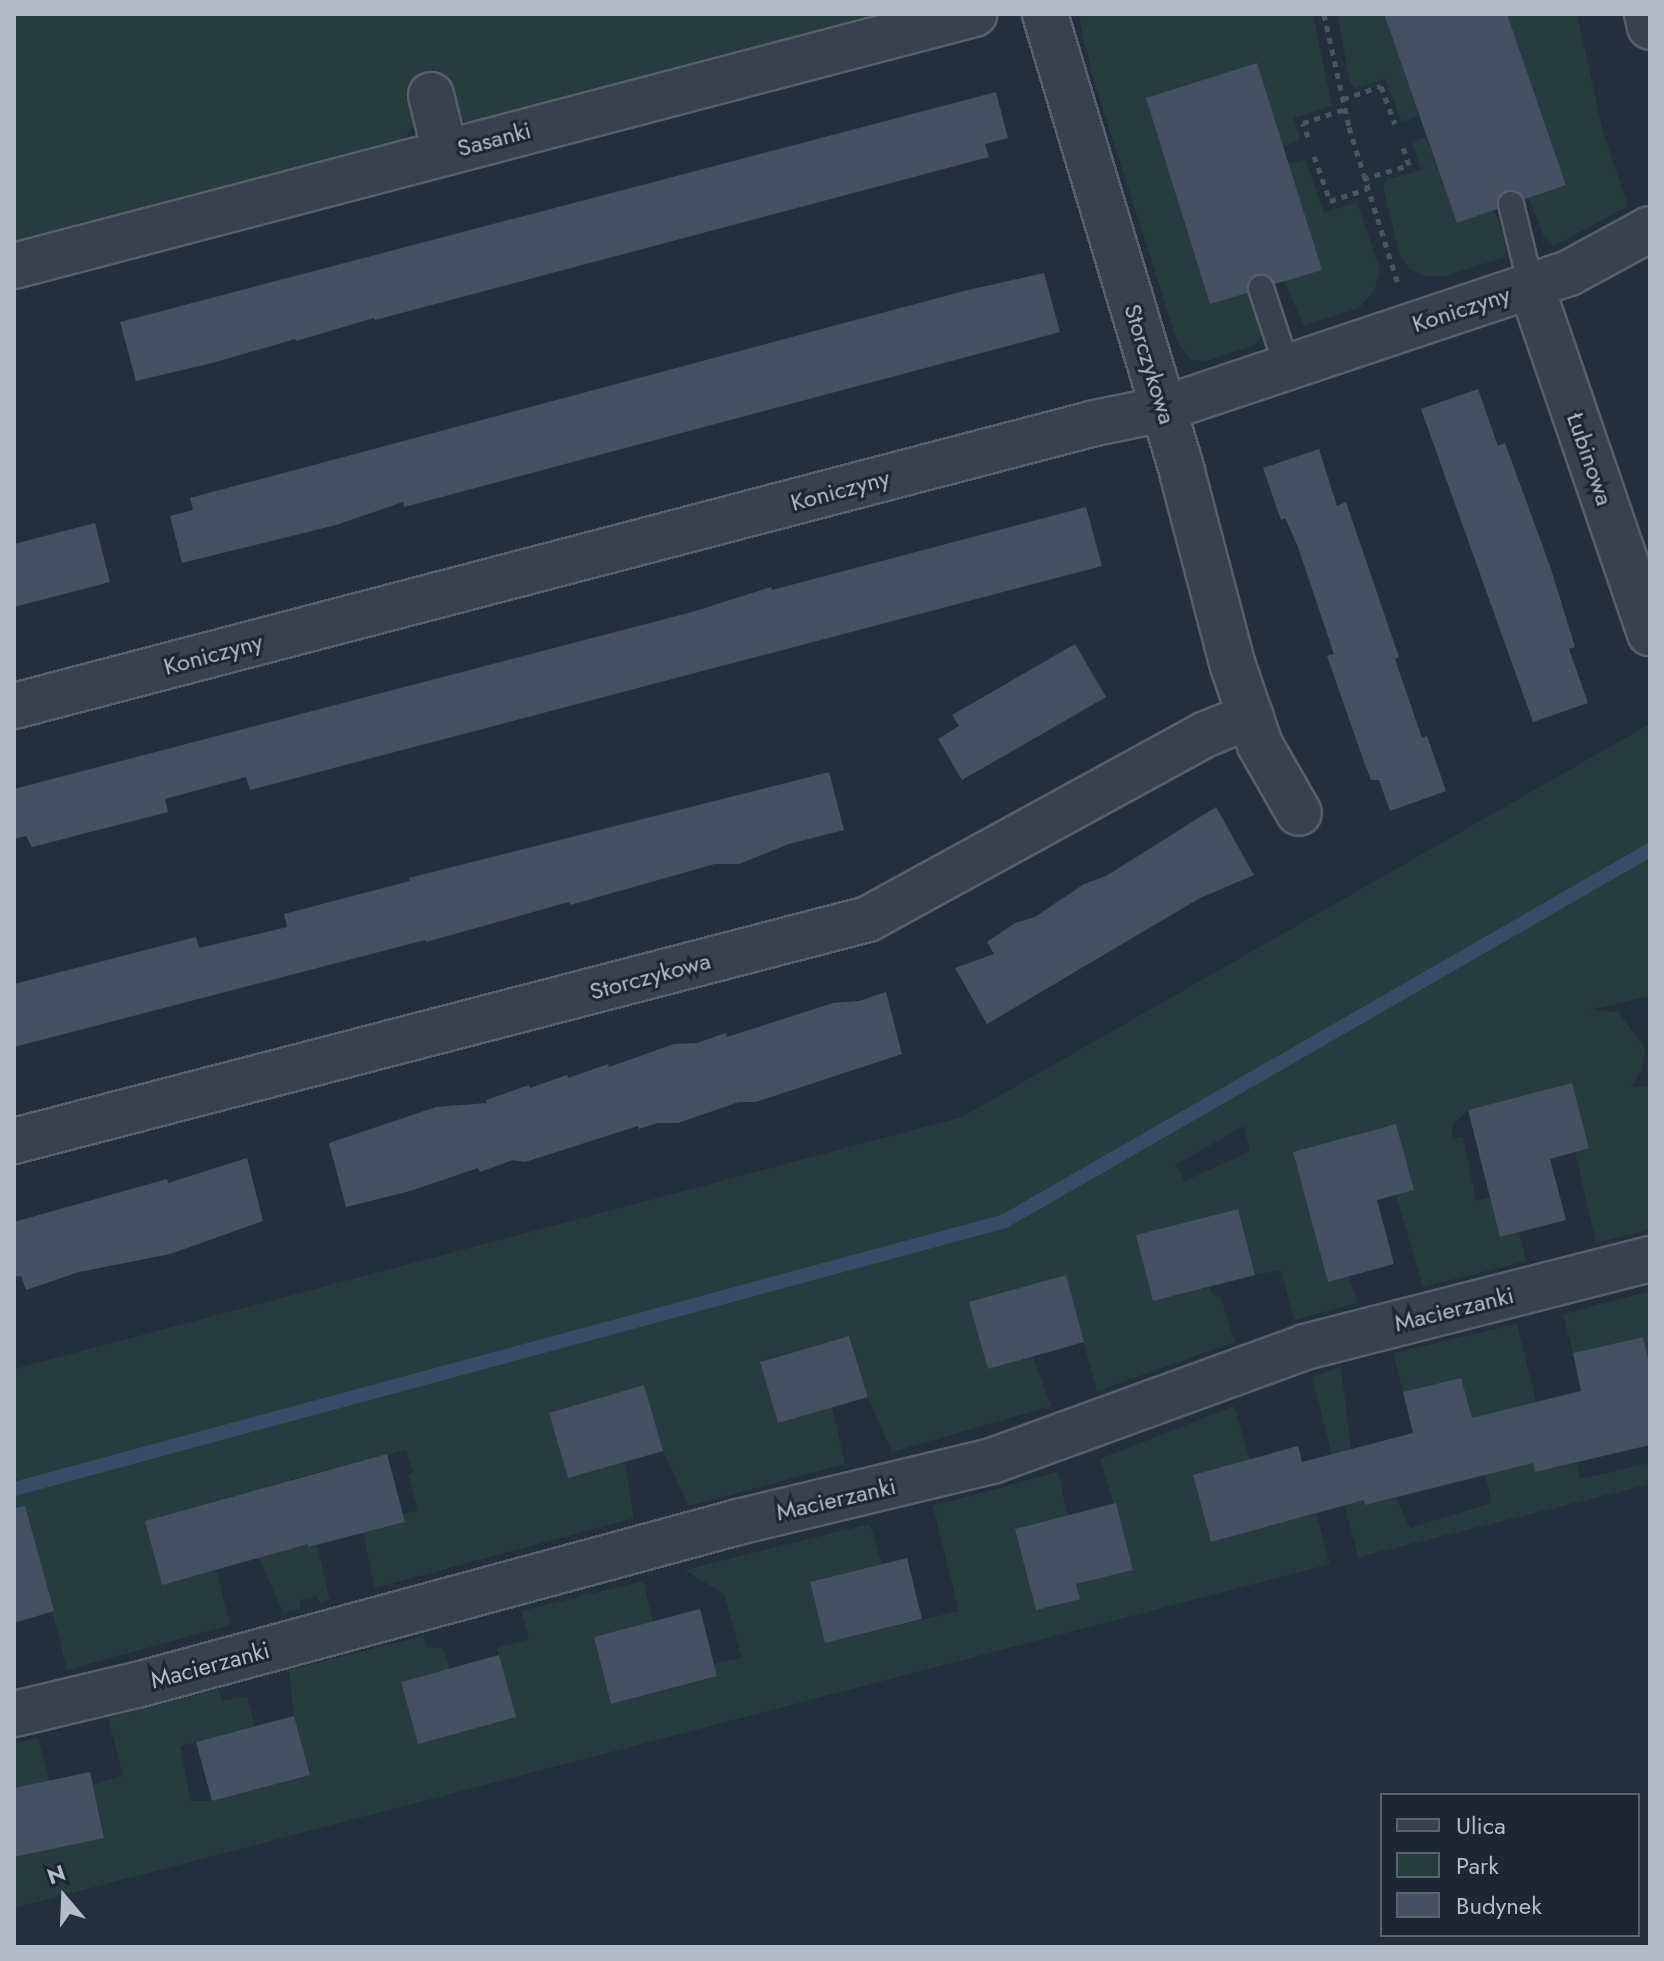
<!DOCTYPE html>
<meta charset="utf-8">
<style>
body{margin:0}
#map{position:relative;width:1664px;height:1961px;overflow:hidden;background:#242f3e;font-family:Jost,sans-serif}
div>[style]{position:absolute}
.green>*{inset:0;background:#263c3f}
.stream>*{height:14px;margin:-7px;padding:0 7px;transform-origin:7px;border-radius:7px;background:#394c67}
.building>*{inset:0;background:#455162}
.path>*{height:5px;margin-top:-2.5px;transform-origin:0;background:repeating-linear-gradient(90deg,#44595c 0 6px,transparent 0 12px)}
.roads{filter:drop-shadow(2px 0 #565f6c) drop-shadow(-2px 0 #565f6c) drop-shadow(0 2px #565f6c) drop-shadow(0 -2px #565f6c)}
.lane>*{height:24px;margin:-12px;padding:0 12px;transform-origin:12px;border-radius:12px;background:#38414e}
.street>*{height:44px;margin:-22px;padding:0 22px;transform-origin:22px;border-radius:22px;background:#38414e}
span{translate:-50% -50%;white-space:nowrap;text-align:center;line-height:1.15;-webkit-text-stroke:6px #1d2633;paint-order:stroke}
.street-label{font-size:24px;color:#b4bcc9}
.frame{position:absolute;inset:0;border:16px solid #b4bcc9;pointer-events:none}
.legend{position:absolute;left:1380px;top:1793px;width:260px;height:144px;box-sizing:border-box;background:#1d2633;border:2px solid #59626f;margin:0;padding:10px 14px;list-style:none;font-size:24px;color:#b4bcc9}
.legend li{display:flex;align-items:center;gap:16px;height:40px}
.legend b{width:40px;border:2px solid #59626f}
.north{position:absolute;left:24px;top:1857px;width:80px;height:80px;-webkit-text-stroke:6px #1d2633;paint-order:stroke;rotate:341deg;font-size:22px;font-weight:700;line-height:32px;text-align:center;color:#b4bcc9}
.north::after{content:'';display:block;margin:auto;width:28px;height:36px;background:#b4bcc9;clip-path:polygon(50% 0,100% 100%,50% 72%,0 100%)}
</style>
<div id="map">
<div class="green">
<div style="clip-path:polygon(14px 14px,899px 14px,488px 124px,465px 121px,450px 114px,424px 108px,408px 134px,395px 144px,14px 246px)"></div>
<div style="clip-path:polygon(1078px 14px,1313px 14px,1332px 106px,1294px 118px,1300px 140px,1283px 146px,1210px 304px,1250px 292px,1261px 335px,1256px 345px,1207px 361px,1192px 360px,1178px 344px,1094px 81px)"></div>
<div style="clip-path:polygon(1337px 14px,1401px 14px,1386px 20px,1419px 116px,1402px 122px,1385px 79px,1355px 88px,1350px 82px)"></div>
<div style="clip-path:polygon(1507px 14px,1577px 14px,1603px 132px,1628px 206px,1554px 246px,1544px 237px,1529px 198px,1566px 184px)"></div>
<div style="clip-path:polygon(1426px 137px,1457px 223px,1494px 210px,1506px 241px,1505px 257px,1446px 276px,1426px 276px,1410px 269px,1400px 256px,1383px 187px,1386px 180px,1421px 170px,1412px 142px)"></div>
<div style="clip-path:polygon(1305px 159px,1324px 213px,1357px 202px,1380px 270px,1374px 291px,1359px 308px,1304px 326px,1284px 281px,1288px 164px)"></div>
<div style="clip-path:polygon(evenodd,1650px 724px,1650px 996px,1589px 1010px,1618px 1012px,1645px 1049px,1642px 1070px,1631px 1088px,1650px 1085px,1650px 1230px,1596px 1243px,1575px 1152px,1589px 1147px,1572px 1084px,1468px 1110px,1452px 1126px,1453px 1139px,1463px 1137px,1476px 1201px,1491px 1197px,1519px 1232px,1526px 1261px,1423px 1287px,1396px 1195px,1414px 1190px,1396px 1124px,1293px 1152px,1328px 1281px,1349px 1276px,1357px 1303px,1294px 1320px,1281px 1270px,1255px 1275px,1238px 1209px,1137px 1235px,1153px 1301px,1210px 1287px,1213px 1296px,1220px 1295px,1235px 1342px,1097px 1391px,1065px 1276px,970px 1302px,988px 1369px,1033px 1357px,1051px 1406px,892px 1452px,868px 1397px,850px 1336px,761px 1361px,778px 1423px,832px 1407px,845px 1464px,689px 1506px,663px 1451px,644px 1386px,549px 1413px,568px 1478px,625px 1462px,634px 1518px,375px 1588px,363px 1533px,405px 1522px,403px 1514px,418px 1511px,408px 1475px,413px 1472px,406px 1450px,291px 1479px,308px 1547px,317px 1545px,330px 1600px,320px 1603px,316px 1596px,299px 1600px,301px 1609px,283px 1613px,259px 1558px,241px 1494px,145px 1521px,162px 1584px,216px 1570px,230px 1625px,67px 1670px,36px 1545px,14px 1550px,14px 1369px,962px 1117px,1650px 724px,1244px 1126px,1250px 1151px,1185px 1181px,1175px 1165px,1244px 1126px)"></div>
<div style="clip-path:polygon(1650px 1291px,1650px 1366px,1643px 1337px,1573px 1353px,1563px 1314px)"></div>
<div style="clip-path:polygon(1517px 1324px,1536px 1402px,1519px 1407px,1535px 1472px,1577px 1463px,1580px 1479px,1650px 1463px,1650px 1484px,1358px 1557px,1312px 1377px,1341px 1366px,1351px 1449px,1365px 1505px,1396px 1498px,1410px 1528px,1492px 1503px,1461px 1378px,1403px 1392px,1393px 1353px)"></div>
<div style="clip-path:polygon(1234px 1406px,1250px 1460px,1193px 1476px,1211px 1542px,1316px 1513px,1330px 1564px,14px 1908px,14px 1857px,104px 1838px,93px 1784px,123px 1776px,108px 1718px,219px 1689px,222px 1701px,247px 1696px,255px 1726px,180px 1746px,191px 1801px,212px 1801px,310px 1775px,294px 1716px,289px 1670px,423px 1636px,426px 1647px,443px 1648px,450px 1669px,401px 1682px,418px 1743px,516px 1717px,497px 1648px,529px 1639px,521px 1611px,643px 1581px,653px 1622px,594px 1637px,612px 1704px,717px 1676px,714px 1664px,742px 1658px,724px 1594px,685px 1570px,870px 1524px,882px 1565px,810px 1583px,825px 1643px,959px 1611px,933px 1506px,1058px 1472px,1068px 1516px,1016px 1529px,1080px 1598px,1076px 1584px,1133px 1569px,1100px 1459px)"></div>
<div style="clip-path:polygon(38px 1738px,50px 1781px,14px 1788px,14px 1744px)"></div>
</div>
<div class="stream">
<div style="left:14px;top:1489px;width:1027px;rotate:-15.13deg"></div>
<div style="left:1005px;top:1221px;width:744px;rotate:-29.91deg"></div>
</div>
<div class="building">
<div style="clip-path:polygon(1384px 14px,1507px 14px,1566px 185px,1525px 199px,1516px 190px,1507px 190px,1497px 199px,1497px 209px,1457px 223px)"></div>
<div style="clip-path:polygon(1257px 63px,1322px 270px,1275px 284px,1270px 276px,1257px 274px,1249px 279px,1247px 293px,1210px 304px,1146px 98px)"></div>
<div style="clip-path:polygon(996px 92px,1008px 138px,985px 144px,989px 157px,375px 320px,374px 318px,296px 341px,295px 339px,216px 362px,136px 381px,120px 322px)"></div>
<div style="clip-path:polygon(1044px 273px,1060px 332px,404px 507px,403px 502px,336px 525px,182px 563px,170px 516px,193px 510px,190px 498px,964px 291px)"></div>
<div style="clip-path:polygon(1478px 389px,1498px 446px,1505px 443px,1551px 569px,1575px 647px,1569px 649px,1588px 703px,1533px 722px,1421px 409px)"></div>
<div style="clip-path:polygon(1319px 449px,1337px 506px,1346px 502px,1399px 657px,1395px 659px,1422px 738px,1427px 736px,1446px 791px,1390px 811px,1379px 780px,1371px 780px,1363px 759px,1327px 656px,1334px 654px,1298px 547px,1285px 518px,1281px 520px,1263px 468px)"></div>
<div style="clip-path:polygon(1086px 507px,1102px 566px,250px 790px,246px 777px,165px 799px,168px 812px,32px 847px,26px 836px,14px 839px,14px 789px,692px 612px,771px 587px,772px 590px)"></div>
<div style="clip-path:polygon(95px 523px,110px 582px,14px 607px,14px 544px)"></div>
<div style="clip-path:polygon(1075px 644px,1106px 697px,962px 780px,938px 739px,959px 726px,952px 715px)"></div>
<div style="clip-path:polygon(829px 772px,844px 830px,789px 844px,739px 864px,715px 864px,570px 905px,569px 902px,426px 942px,425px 940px,14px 1047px,14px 984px,196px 937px,199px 948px,287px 927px,284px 914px,410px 881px,409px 878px)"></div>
<div style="clip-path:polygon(1216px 807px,1254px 875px,1200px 898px,987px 1024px,955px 968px,994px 954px,987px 942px,1015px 923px,1035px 917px,1084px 884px,1106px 876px)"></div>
<div style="clip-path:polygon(886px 992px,902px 1054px,756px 1102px,739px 1102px,678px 1123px,657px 1123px,639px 1129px,638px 1126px,525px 1162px,513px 1160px,480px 1172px,478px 1168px,410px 1191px,346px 1207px,329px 1143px,436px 1107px,487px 1103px,486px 1100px,529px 1085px,530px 1088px,567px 1075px,568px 1078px,608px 1064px,609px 1067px,674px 1044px,697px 1043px,726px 1033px,727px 1037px,833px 1003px,859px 1001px)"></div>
<div style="clip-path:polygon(1572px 1083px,1589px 1148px,1550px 1159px,1566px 1220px,1500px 1237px,1468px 1110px)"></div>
<div style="clip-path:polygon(1396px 1124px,1414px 1190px,1377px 1200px,1394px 1264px,1328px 1282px,1293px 1152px)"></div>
<div style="clip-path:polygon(247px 1158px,263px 1221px,170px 1254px,79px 1272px,26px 1290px,21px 1276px,14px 1277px,14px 1222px,167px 1179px,168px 1183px)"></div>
<div style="clip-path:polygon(1238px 1209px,1255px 1275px,1153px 1301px,1136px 1235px)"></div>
<div style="clip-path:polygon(1066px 1275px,1084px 1342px,988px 1369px,969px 1302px)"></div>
<div style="clip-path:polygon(849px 1336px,868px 1397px,778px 1423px,760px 1362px)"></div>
<div style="clip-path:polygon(1643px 1337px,1650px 1366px,1650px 1445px,1535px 1472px,1533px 1463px,1365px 1505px,1364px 1500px,1211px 1542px,1193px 1475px,1298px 1446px,1302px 1462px,1413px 1433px,1403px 1392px,1461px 1378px,1472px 1418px,1581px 1391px,1573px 1353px)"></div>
<div style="clip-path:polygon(644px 1385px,663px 1451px,568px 1478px,549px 1413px)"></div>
<div style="clip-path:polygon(387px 1454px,405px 1522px,308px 1547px,308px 1544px,162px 1585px,145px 1521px)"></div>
<div style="clip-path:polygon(1116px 1503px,1133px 1570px,1076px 1584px,1080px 1599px,1036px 1610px,1015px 1529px)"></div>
<div style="clip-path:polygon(25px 1506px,54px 1611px,14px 1623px,14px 1508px)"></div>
<div style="clip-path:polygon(907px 1558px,922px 1619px,825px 1643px,810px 1582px)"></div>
<div style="clip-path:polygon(700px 1609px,717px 1676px,611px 1704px,594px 1637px)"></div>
<div style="clip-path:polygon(499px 1655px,516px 1717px,418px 1744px,401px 1682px)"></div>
<div style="clip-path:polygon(294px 1716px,310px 1775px,212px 1801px,196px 1742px)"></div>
<div style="clip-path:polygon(90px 1772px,104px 1838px,14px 1857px,14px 1788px)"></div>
</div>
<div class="path">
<div style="left:1324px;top:14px;width:116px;rotate:77.5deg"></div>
<div style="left:1349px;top:127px;width:164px;rotate:72.7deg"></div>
<div style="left:1343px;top:99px;width:40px;rotate:-18.9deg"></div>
<div style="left:1381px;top:86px;width:40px;rotate:69.8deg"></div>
<div style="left:1308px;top:137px;width:15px;rotate:-110deg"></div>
<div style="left:1303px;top:123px;width:44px;rotate:-18.4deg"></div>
<div style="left:1314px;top:156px;width:48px;rotate:70.4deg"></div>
<div style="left:1330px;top:201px;width:39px;rotate:-18deg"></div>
<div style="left:1363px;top:179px;width:48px;rotate:-16.9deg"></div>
<div style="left:1409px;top:165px;width:21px;rotate:-109deg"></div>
</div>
<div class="roads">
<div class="lane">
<div style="left:1511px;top:204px;width:84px;rotate:76.3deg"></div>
<div style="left:1261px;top:288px;width:83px;rotate:71.8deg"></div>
</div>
<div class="street">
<div style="left:1045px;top:14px;width:478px;rotate:73.3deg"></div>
<div style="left:1182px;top:472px;width:197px;rotate:75.3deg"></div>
<div style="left:1232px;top:663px;width:87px;rotate:71.1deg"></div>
<div style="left:1260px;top:745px;width:78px;rotate:60.2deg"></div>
<div style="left:1647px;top:14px;width:13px;rotate:77deg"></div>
<div style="left:431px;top:95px;width:59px;rotate:76.2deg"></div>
<div style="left:14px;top:266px;width:993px;rotate:-14.71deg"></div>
<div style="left:1531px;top:286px;width:367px;rotate:71.1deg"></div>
<div style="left:14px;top:706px;width:1117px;rotate:-14.67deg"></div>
<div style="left:1095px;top:423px;width:69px;rotate:-11.6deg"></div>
<div style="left:1163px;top:409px;width:428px;rotate:-18.5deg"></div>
<div style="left:1569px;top:273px;width:92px;rotate:-28.5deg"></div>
<div style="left:14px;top:1141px;width:882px;rotate:-14.57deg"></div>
<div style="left:868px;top:919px;width:385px;rotate:-28.7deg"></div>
<div style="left:1206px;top:734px;width:48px;rotate:-22.2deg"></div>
<div style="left:14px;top:1714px;width:126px;rotate:-13.3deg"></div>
<div style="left:137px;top:1685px;width:623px;rotate:-15.17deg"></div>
<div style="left:738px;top:1522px;width:261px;rotate:-13.5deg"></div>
<div style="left:992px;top:1461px;width:333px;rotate:-20deg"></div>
<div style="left:1305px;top:1347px;width:356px;rotate:-14.3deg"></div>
</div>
</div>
<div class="street-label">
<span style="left:494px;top:139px;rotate:-15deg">Sasanki</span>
<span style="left:1461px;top:309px;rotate:-18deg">Koniczyny</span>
<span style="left:1150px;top:364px;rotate:73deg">Storczykowa</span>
<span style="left:1590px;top:459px;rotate:71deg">Łubinowa</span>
<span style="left:840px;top:490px;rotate:-15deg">Koniczyny</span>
<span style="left:213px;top:654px;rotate:-15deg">Koniczyny</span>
<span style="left:650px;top:976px;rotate:-15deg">Storczykowa</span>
<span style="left:1454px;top:1309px;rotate:-14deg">Macierzanki</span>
<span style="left:836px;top:1499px;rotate:-13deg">Macierzanki</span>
<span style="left:210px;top:1665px;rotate:-15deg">Macierzanki</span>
</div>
<div class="frame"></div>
<ul class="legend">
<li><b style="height:10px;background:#38414e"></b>Ulica</li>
<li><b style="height:22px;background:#263c3f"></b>Park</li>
<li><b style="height:22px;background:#455162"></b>Budynek</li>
</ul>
<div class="north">N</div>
</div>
